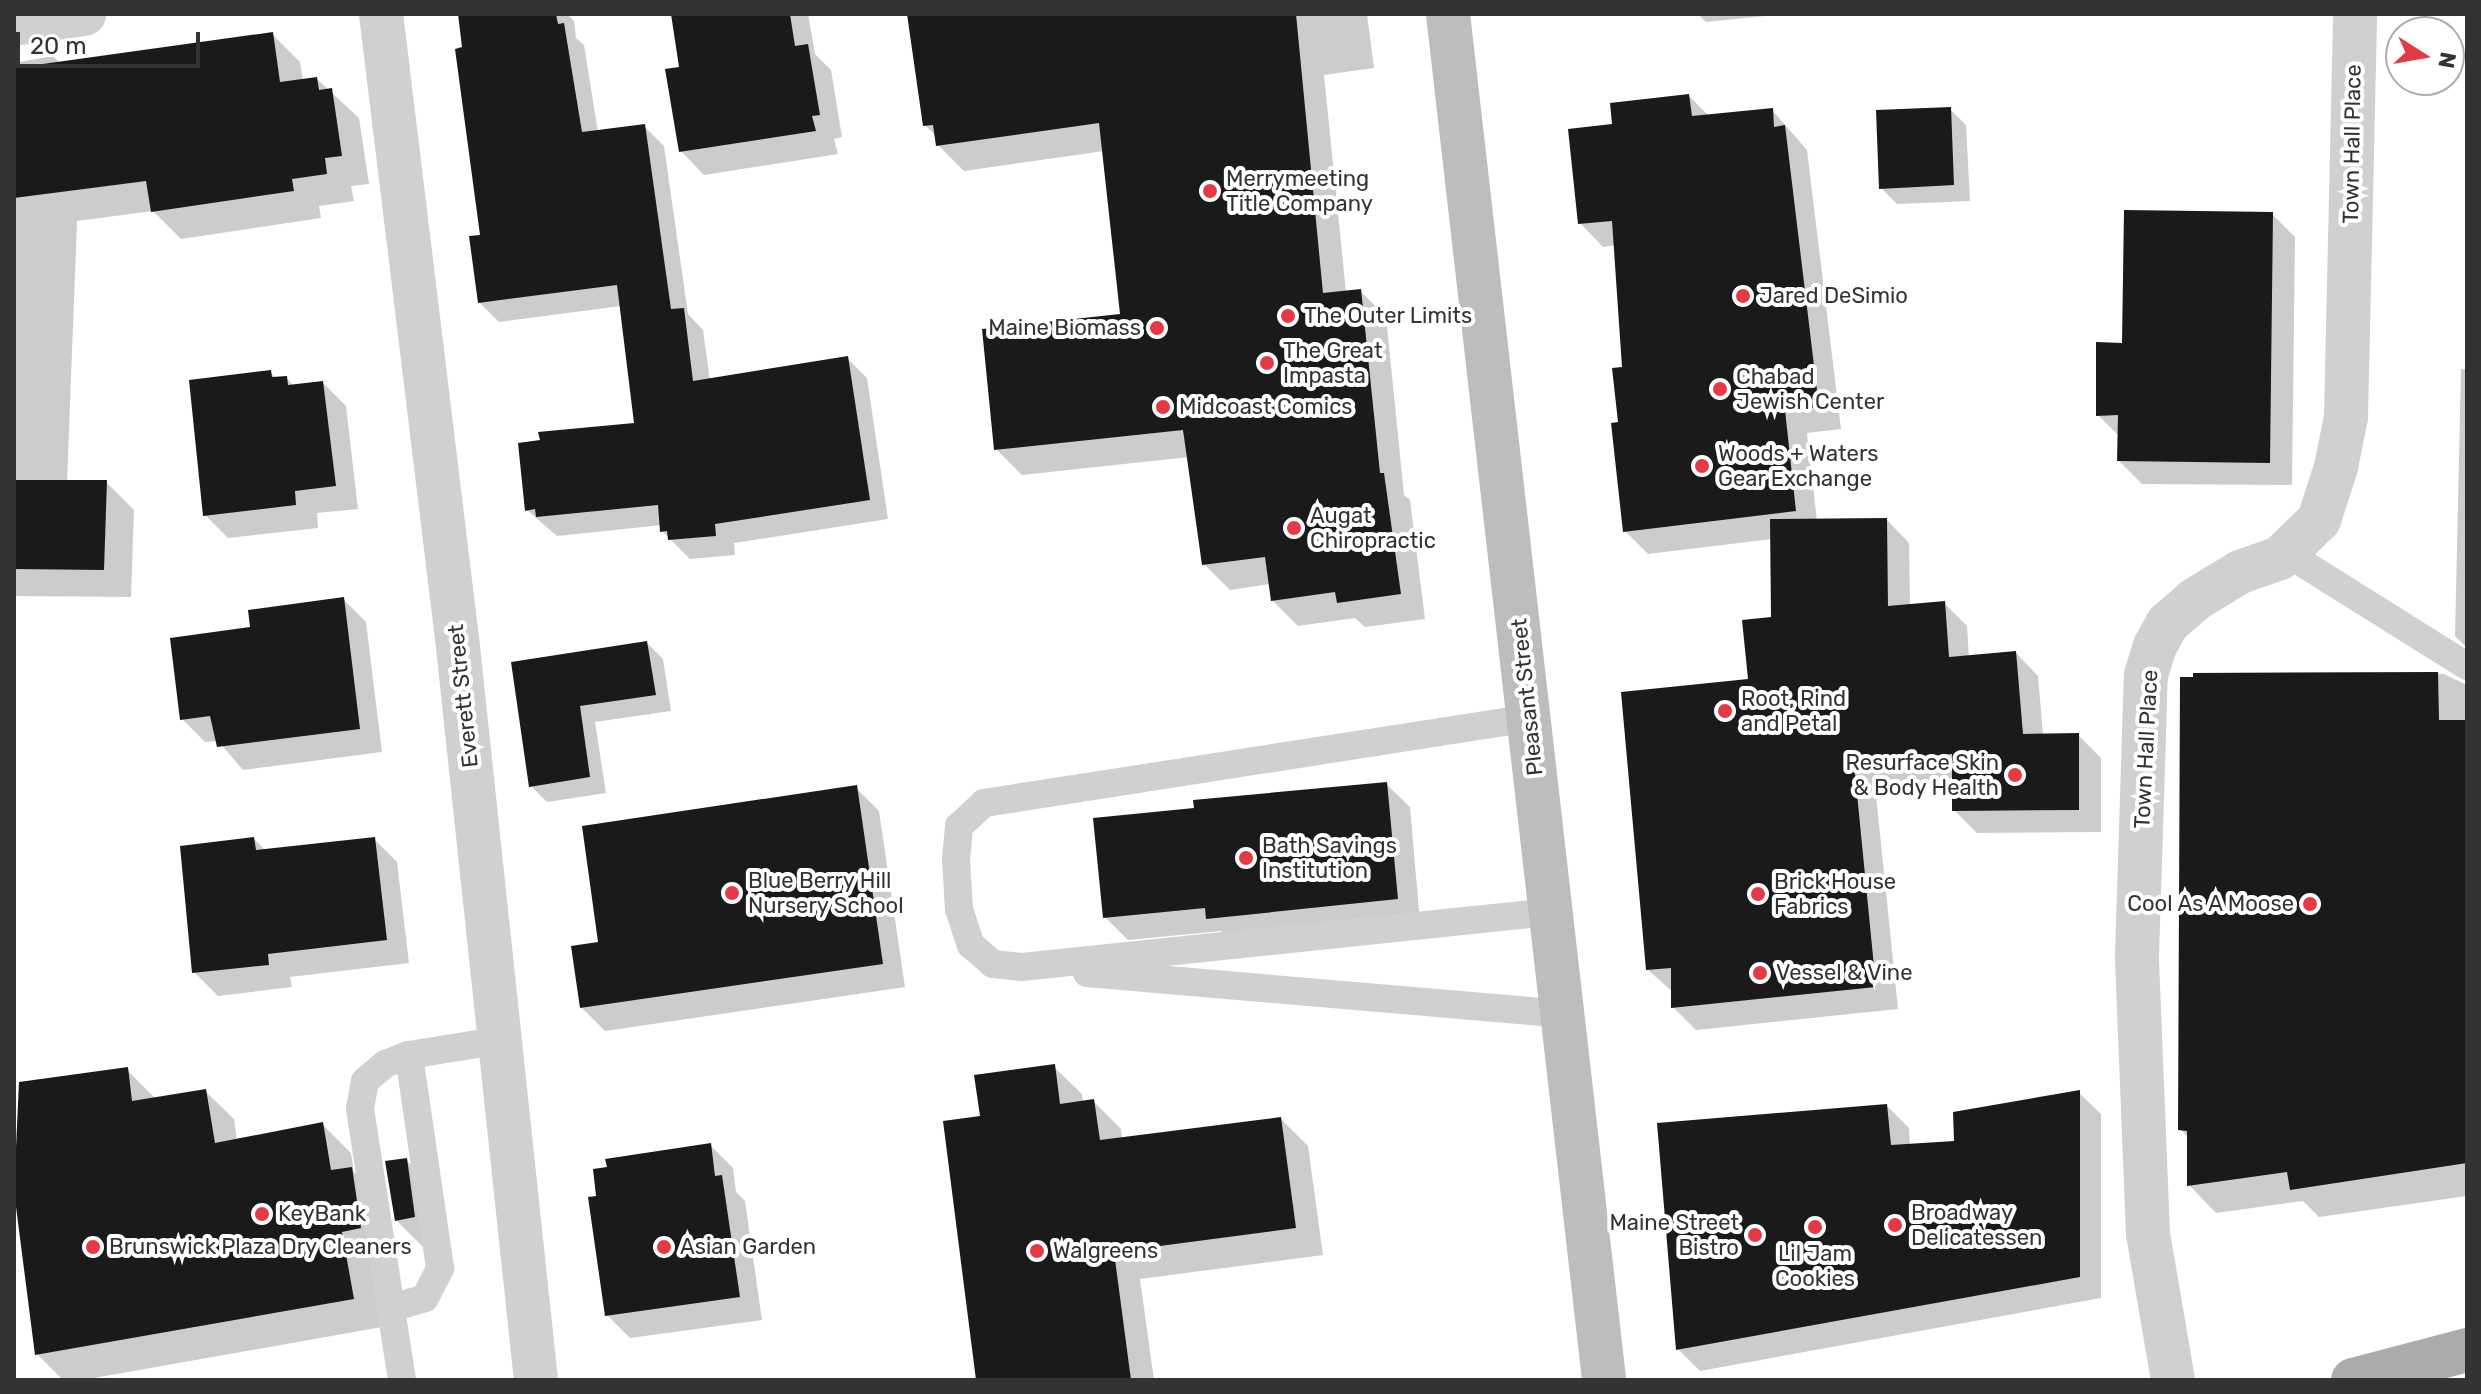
<!DOCTYPE html>
<style>
body{margin:0}
#map{position:relative;width:2481px;height:1394px;overflow:hidden;background:#fff;font-family:Rubik,sans-serif}
div>[style]{position:absolute}
.shadow>*{inset:0;background:#0003}
.building>*{inset:0;background:#1a1a1a}
.service>*{height:28px;margin:-14px;padding:0 14px;transform-origin:14px;border-radius:14px;background:#d0d0d0}
.minor>*{height:44px;margin:-22px;padding:0 22px;transform-origin:22px;border-radius:22px;background:#d0d0d0}
.secondary>*{height:44px;margin:-22px;padding:0 22px;transform-origin:22px;border-radius:22px;background:#bdbdbd}
.primary>*{height:44px;margin:-22px;padding:0 22px;transform-origin:22px;border-radius:22px;background:#ababab}
.dots>*{width:22px;height:22px;translate:-50% -50%;box-sizing:border-box;border:4px solid #fff;border-radius:50%}
span{translate:-50% -50%;white-space:nowrap;text-align:center;line-height:1.15;-webkit-text-stroke:8px #fff;paint-order:stroke}
.street-label{font-size:22px;color:#333}
.poi-label{font-size:22px;color:#333}
.left{translate:0 -50%;text-align:left}
.right{translate:-100% -50%;text-align:right}
.frame{position:absolute;inset:0;border:16px solid #333;pointer-events:none}
.north{position:absolute;left:2385px;top:16px;width:80px;height:80px;box-sizing:border-box;background:#fff;border:2px solid #adadad;border-radius:50%;rotate:101deg;font-size:22px;font-weight:700;line-height:32px;text-align:center;color:#333}
.north::after{content:'';display:block;margin:auto;width:28px;height:36px;background:#e63946;clip-path:polygon(50% 0,100% 100%,50% 72%,0 100%)}
.scale{position:absolute;left:16px;top:32px;width:184px;height:36px;box-sizing:border-box;border:4px solid #333;border-top:0;padding-left:10px;font-size:24px;line-height:28px;white-space:nowrap;color:#333;-webkit-text-stroke:6px #fff;paint-order:stroke}
</style>
<div id="map">
<div class="shadow">
<div style="clip-path:polygon(460px 14px,567px 14px,574px 21px,576px 38px,584px 45px,598px 132px,644px 126px,664px 146px,688px 314px,703px 330px,710px 381px,847px 358px,867px 378px,888px 519px,734px 543px,735px 555px,690px 559px,662px 531px,662px 525px,557px 536px,527px 510px,636px 425px,621px 306px,499px 322px,479px 302px,483px 236px)"></div>
<div style="clip-path:polygon(673px 14px,808px 14px,815px 54px,831px 70px,842px 137px,834px 139px,838px 154px,704px 175px,681px 151px,682px 69px)"></div>
<div style="clip-path:polygon(909px 14px,1367px 14px,1374px 68px,1324px 75px,1346px 292px,1360px 291px,1386px 316px,1404px 495px,1410px 500px,1425px 619px,1365px 627px,1355px 618px,1298px 626px,1272px 600px,1270px 584px,1230px 590px,1204px 564px,1189px 457px,1022px 475px,996px 449px,1122px 316px,1104px 151px,964px 171px,938px 145px,937px 137px,925px 125px)"></div>
<div style="clip-path:polygon(1698px 14px,1786px 14px,1706px 22px)"></div>
<div style="clip-path:polygon(272px 34px,300px 62px,303px 81px,317px 79px,359px 118px,369px 184px,351px 186px,354px 201px,319px 206px,321px 218px,181px 239px,153px 211px,77px 221px,67px 482px,106px 482px,134px 510px,131px 597px,14px 596px,14px 63px,53px 56px,60px 63px)"></div>
<div style="clip-path:polygon(1689px 96px,1709px 116px,1772px 110px,1807px 150px,1841px 429px,1807px 433px,1817px 521px,1887px 520px,1909px 543px,1910px 606px,1944px 603px,1967px 626px,1969px 658px,2016px 653px,2038px 676px,2043px 735px,2078px 735px,2101px 758px,2101px 832px,1977px 833px,1954px 810px,1954px 778px,1875px 785px,1898px 1009px,1696px 1030px,1673px 1007px,1673px 992px,1648px 970px,1773px 619px,1772px 539px,1648px 554px,1625px 531px,1621px 424px,1624px 369px,1616px 245px,1603px 247px,1580px 223px,1615px 126px)"></div>
<div style="clip-path:polygon(1950px 109px,1966px 125px,1970px 201px,1897px 204px,1881px 188px)"></div>
<div style="clip-path:polygon(2272px 214px,2295px 237px,2292px 485px,2142px 484px,2119px 461px,2120px 437px,2098px 415px,2124px 345px)"></div>
<div style="clip-path:polygon(2461px 369px,2467px 369px,2467px 648px,2455px 636px)"></div>
<div style="clip-path:polygon(270px 372px,276px 379px,286px 378px,294px 386px,323px 383px,346px 406px,358px 509px,317px 513px,318px 528px,228px 538px,205px 515px)"></div>
<div style="clip-path:polygon(343px 599px,366px 622px,382px 752px,243px 770px,218px 741px,205px 742px,182px 719px,252px 629px)"></div>
<div style="clip-path:polygon(647px 643px,663px 659px,671px 711px,595px 722px,606px 793px,547px 802px,531px 786px,514px 663px)"></div>
<div style="clip-path:polygon(2444px 674px,2467px 685px,2467px 1196px,2319px 1217px,2303px 1201px,2216px 1213px,2189px 1185px,2189px 1138px,2180px 1129px,2195px 675px)"></div>
<div style="clip-path:polygon(1386px 784px,1410px 807px,1420px 922px,1231px 941px,1221px 931px,1128px 940px,1105px 917px,1196px 810px)"></div>
<div style="clip-path:polygon(856px 788px,879px 811px,905px 987px,605px 1031px,582px 1008px,601px 943px)"></div>
<div style="clip-path:polygon(254px 839px,266px 851px,374px 839px,397px 862px,409px 963px,290px 977px,292px 987px,218px 996px,194px 972px)"></div>
<div style="clip-path:polygon(1054px 1067px,1082px 1094px,1083px 1103px,1093px 1101px,1121px 1129px,1122px 1139px,1281px 1119px,1308px 1146px,1323px 1255px,1140px 1279px,1154px 1380px,979px 1380px,982px 1118px)"></div>
<div style="clip-path:polygon(127px 1070px,156px 1099px,205px 1091px,234px 1119px,237px 1141px,322px 1124px,351px 1153px,354px 1172px,380px 1198px,382px 1327px,83px 1380px,63px 1380px,37px 1354px)"></div>
<div style="clip-path:polygon(2079px 1093px,2101px 1114px,2101px 1298px,1700px 1371px,1678px 1349px,1887px 1106px,1909px 1128px,1910px 1146px,1956px 1143px)"></div>
<div style="clip-path:polygon(710px 1145px,733px 1168px,736px 1192px,745px 1201px,762px 1320px,630px 1338px,607px 1315px,598px 1198px)"></div>
<div style="clip-path:polygon(406px 1160px,435px 1188px,425px 1249px,396px 1220px)"></div>
</div>
<div class="building">
<div style="clip-path:polygon(458px 14px,556px 14px,558px 24px,564px 23px,582px 132px,645px 124px,671px 309px,684px 308px,693px 381px,848px 356px,870px 500px,715px 524px,716px 536px,668px 540px,667px 531px,660px 532px,658px 505px,536px 517px,535px 509px,525px 511px,518px 443px,540px 440px,538px 432px,634px 423px,617px 285px,478px 303px,469px 236px,480px 235px,455px 49px,462px 47px)"></div>
<div style="clip-path:polygon(671px 14px,790px 14px,795px 46px,808px 44px,820px 115px,812px 116px,816px 131px,679px 152px,665px 69px,679px 67px)"></div>
<div style="clip-path:polygon(907px 14px,1296px 14px,1323px 293px,1361px 289px,1380px 473px,1384px 473px,1401px 594px,1337px 603px,1335px 592px,1271px 601px,1265px 557px,1202px 565px,1183px 430px,994px 450px,982px 329px,1120px 314px,1099px 123px,936px 146px,933px 125px,923px 126px)"></div>
<div style="clip-path:polygon(273px 32px,280px 82px,317px 77px,319px 90px,332px 88px,342px 156px,325px 158px,327px 174px,292px 179px,294px 191px,151px 212px,146px 181px,14px 198px,14px 68px)"></div>
<div style="clip-path:polygon(1689px 94px,1692px 116px,1773px 108px,1774px 127px,1785px 125px,1819px 407px,1785px 410px,1796px 511px,1623px 532px,1611px 423px,1618px 422px,1612px 368px,1622px 367px,1612px 221px,1578px 224px,1568px 129px,1612px 124px,1610px 103px)"></div>
<div style="clip-path:polygon(1951px 107px,1954px 185px,1879px 189px,1876px 110px)"></div>
<div style="clip-path:polygon(2124px 210px,2273px 212px,2270px 463px,2117px 461px,2118px 415px,2096px 416px,2096px 342px,2122px 343px)"></div>
<div style="clip-path:polygon(271px 370px,272px 377px,287px 376px,288px 385px,323px 381px,336px 486px,295px 491px,296px 505px,203px 516px,189px 380px)"></div>
<div style="clip-path:polygon(14px 480px,107px 480px,104px 570px,14px 569px)"></div>
<div style="clip-path:polygon(1887px 518px,1888px 606px,1945px 601px,1949px 657px,2016px 651px,2023px 734px,2079px 733px,2079px 810px,1952px 811px,1952px 754px,1854px 763px,1876px 987px,1671px 1008px,1671px 968px,1646px 970px,1621px 692px,1748px 679px,1742px 620px,1771px 617px,1770px 519px)"></div>
<div style="clip-path:polygon(344px 597px,360px 729px,217px 747px,210px 716px,180px 720px,170px 638px,250px 627px,248px 610px)"></div>
<div style="clip-path:polygon(647px 641px,656px 695px,580px 706px,590px 777px,529px 787px,511px 662px)"></div>
<div style="clip-path:polygon(2438px 672px,2439px 720px,2467px 720px,2467px 1163px,2290px 1190px,2287px 1172px,2187px 1186px,2187px 1131px,2178px 1130px,2180px 677px,2193px 677px,2193px 673px)"></div>
<div style="clip-path:polygon(1387px 782px,1398px 899px,1206px 919px,1205px 908px,1103px 918px,1093px 818px,1194px 808px,1193px 800px)"></div>
<div style="clip-path:polygon(857px 785px,883px 964px,580px 1008px,571px 946px,598px 942px,582px 826px)"></div>
<div style="clip-path:polygon(254px 837px,256px 850px,375px 837px,387px 940px,268px 954px,269px 965px,192px 973px,180px 846px)"></div>
<div style="clip-path:polygon(1055px 1064px,1060px 1104px,1094px 1099px,1100px 1140px,1281px 1117px,1296px 1228px,1114px 1252px,1131px 1380px,976px 1380px,943px 1121px,980px 1116px,974px 1075px)"></div>
<div style="clip-path:polygon(128px 1067px,132px 1101px,206px 1089px,215px 1143px,323px 1122px,331px 1170px,352px 1167px,361px 1228px,342px 1232px,354px 1299px,35px 1355px,14px 1191px,19px 1082px)"></div>
<div style="clip-path:polygon(2080px 1090px,2080px 1277px,1676px 1350px,1657px 1123px,1887px 1104px,1891px 1145px,1954px 1141px,1953px 1112px)"></div>
<div style="clip-path:polygon(711px 1143px,715px 1176px,722px 1175px,740px 1297px,605px 1316px,588px 1197px,596px 1196px,593px 1169px,607px 1167px,605px 1159px)"></div>
<div style="clip-path:polygon(407px 1158px,415px 1217px,395px 1221px,385px 1161px)"></div>
</div>
<div class="service">
<div style="left:2285px;top:552px;width:215px;rotate:32.1deg"></div>
<div style="left:1530px;top:718px;width:553px;rotate:171.15deg"></div>
<div style="left:984px;top:803px;width:34px;rotate:137deg"></div>
<div style="left:959px;top:826px;width:33px;rotate:95deg"></div>
<div style="left:956px;top:859px;width:50px;rotate:86.6deg"></div>
<div style="left:959px;top:909px;width:38px;rotate:72deg"></div>
<div style="left:971px;top:945px;width:29px;rotate:41deg"></div>
<div style="left:993px;top:964px;width:29px;rotate:6deg"></div>
<div style="left:1022px;top:967px;width:531px;rotate:-5.95deg"></div>
<div style="left:1087px;top:973px;width:477px;rotate:4.9deg"></div>
<div style="left:391px;top:1308px;width:35px;rotate:-16deg"></div>
<div style="left:425px;top:1298px;width:34px;rotate:-63deg"></div>
<div style="left:440px;top:1268px;width:215px;rotate:-98.3deg"></div>
<div style="left:402px;top:1380px;width:274px;rotate:-98.8deg"></div>
<div style="left:360px;top:1109px;width:28px;rotate:-80deg"></div>
<div style="left:365px;top:1081px;width:26px;rotate:-40deg"></div>
<div style="left:385px;top:1064px;width:26px;rotate:-21deg"></div>
<div style="left:409px;top:1055px;width:94px;rotate:-9.2deg"></div>
</div>
<div class="minor">
<div style="left:381px;top:14px;width:638px;rotate:83.06deg"></div>
<div style="left:458px;top:647px;width:737px;rotate:83.93deg"></div>
<div style="left:14px;top:24px;width:71px;rotate:-8.1deg"></div>
<div style="left:2173px;top:1380px;width:148px;rotate:-99.7deg"></div>
<div style="left:2148px;top:1234px;width:278px;rotate:-92.3deg"></div>
<div style="left:2137px;top:956px;width:281px;rotate:-88.2deg"></div>
<div style="left:2146px;top:675px;width:30px;rotate:-73deg"></div>
<div style="left:2155px;top:646px;width:26px;rotate:-61deg"></div>
<div style="left:2168px;top:623px;width:35px;rotate:-41deg"></div>
<div style="left:2194px;top:600px;width:54px;rotate:-31.3deg"></div>
<div style="left:2240px;top:572px;width:42px;rotate:-19.3deg"></div>
<div style="left:2280px;top:558px;width:54px;rotate:-44.3deg"></div>
<div style="left:2319px;top:520px;width:56px;rotate:-72.2deg"></div>
<div style="left:2336px;top:467px;width:51px;rotate:-78.7deg"></div>
<div style="left:2346px;top:417px;width:403px;rotate:-88.7deg"></div>
</div>
<div class="secondary">
<div style="left:1448px;top:14px;width:1375px;rotate:83.48deg"></div>
</div>
<div class="primary">
<div style="left:2353px;top:1380px;width:118px;rotate:-14.7deg"></div>
</div>
<div class="dots">
<div style="left:1210px;top:191px;background:#e63946"></div>
<div style="left:1743px;top:296px;background:#e63946"></div>
<div style="left:1288px;top:316px;background:#e63946"></div>
<div style="left:1157px;top:328px;background:#e63946"></div>
<div style="left:1267px;top:363px;background:#e63946"></div>
<div style="left:1720px;top:389px;background:#e63946"></div>
<div style="left:1163px;top:407px;background:#e63946"></div>
<div style="left:1702px;top:466px;background:#e63946"></div>
<div style="left:1294px;top:528px;background:#e63946"></div>
<div style="left:1725px;top:711px;background:#e63946"></div>
<div style="left:2015px;top:775px;background:#e63946"></div>
<div style="left:1246px;top:858px;background:#e63946"></div>
<div style="left:732px;top:893px;background:#e63946"></div>
<div style="left:1758px;top:894px;background:#e63946"></div>
<div style="left:2310px;top:904px;background:#e63946"></div>
<div style="left:1760px;top:973px;background:#e63946"></div>
<div style="left:262px;top:1214px;background:#e63946"></div>
<div style="left:1895px;top:1225px;background:#e63946"></div>
<div style="left:1815px;top:1227px;background:#e63946"></div>
<div style="left:1755px;top:1235px;background:#e63946"></div>
<div style="left:93px;top:1247px;background:#e63946"></div>
<div style="left:664px;top:1247px;background:#e63946"></div>
<div style="left:1037px;top:1251px;background:#e63946"></div>
</div>
<div class="street-label">
<span style="left:2352px;top:144px;rotate:-89deg">Town Hall Place</span>
<span style="left:463px;top:696px;rotate:-96deg">Everett Street</span>
<span style="left:1527px;top:697px;rotate:-96deg">Pleasant Street</span>
<span style="left:2146px;top:749px;rotate:-87deg">Town Hall Place</span>
</div>
<div class="poi-label">
<span class="left" style="left:1226px;top:191px">Merrymeeting<br>Title Company</span>
<span class="left" style="left:1759px;top:296px">Jared DeSimio</span>
<span class="left" style="left:1304px;top:316px">The Outer Limits</span>
<span class="right" style="left:1141px;top:328px">Maine Biomass</span>
<span class="left" style="left:1283px;top:363px">The Great<br>Impasta</span>
<span class="left" style="left:1736px;top:389px">Chabad<br>Jewish Center</span>
<span class="left" style="left:1179px;top:407px">Midcoast Comics</span>
<span class="left" style="left:1718px;top:466px">Woods + Waters<br>Gear Exchange</span>
<span class="left" style="left:1310px;top:528px">Augat<br>Chiropractic</span>
<span class="left" style="left:1741px;top:711px">Root, Rind<br>and Petal</span>
<span class="right" style="left:1999px;top:775px">Resurface Skin<br>&amp; Body Health</span>
<span class="left" style="left:1262px;top:858px">Bath Savings<br>Institution</span>
<span class="left" style="left:748px;top:893px">Blue Berry Hill<br>Nursery School</span>
<span class="left" style="left:1774px;top:894px">Brick House<br>Fabrics</span>
<span class="right" style="left:2294px;top:904px">Cool As A Moose</span>
<span class="left" style="left:1776px;top:973px">Vessel &amp; Vine</span>
<span class="left" style="left:1911px;top:1225px">Broadway<br>Delicatessen</span>
<span class="left" style="left:278px;top:1214px">KeyBank</span>
<span class="right" style="left:1739px;top:1235px">Maine Street<br>Bistro</span>
<span class="left" style="left:109px;top:1247px">Brunswick Plaza Dry Cleaners</span>
<span class="left" style="left:680px;top:1247px">Asian Garden</span>
<span class="left" style="left:1053px;top:1251px">Walgreens</span>
<span style="left:1815px;top:1266px">Lil Jam<br>Cookies</span>
</div>
<div class="frame"></div>
<div class="north">N</div>
<div class="scale">20 m</div>
</div>
